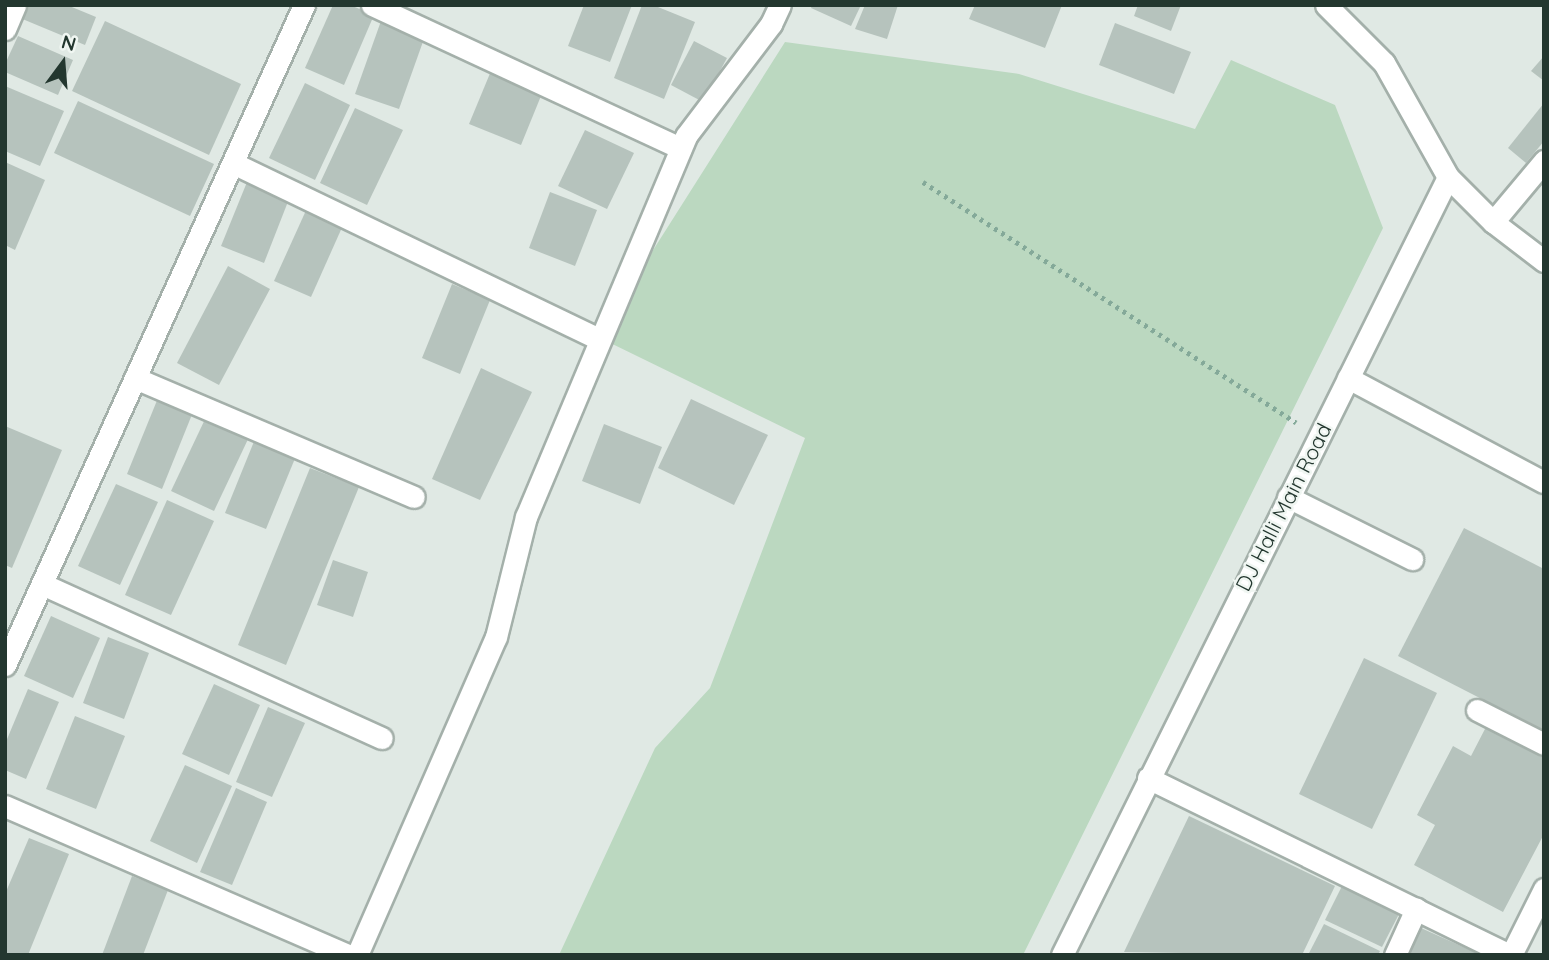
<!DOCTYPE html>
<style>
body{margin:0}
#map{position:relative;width:1549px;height:960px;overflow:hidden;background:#e0e9e4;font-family:Quicksand,sans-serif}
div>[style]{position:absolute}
.green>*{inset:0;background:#bbd8c0}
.building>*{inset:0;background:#b6c3bd}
.path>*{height:4.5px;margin-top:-2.25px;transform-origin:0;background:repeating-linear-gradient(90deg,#84a999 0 3.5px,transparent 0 8.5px)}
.roads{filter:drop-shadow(2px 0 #a4b0aa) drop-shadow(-2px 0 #a4b0aa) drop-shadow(0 2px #a4b0aa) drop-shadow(0 -2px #a4b0aa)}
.minor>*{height:21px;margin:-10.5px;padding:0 10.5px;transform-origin:10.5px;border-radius:10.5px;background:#fff}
span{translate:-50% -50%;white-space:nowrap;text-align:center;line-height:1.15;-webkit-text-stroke:5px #f0f6f2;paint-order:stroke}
.street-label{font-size:21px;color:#23372f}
.frame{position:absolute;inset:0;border:7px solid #23372f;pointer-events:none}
.north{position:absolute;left:28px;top:28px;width:70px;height:70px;-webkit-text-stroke:5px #f0f6f2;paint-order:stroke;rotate:16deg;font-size:19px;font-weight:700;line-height:28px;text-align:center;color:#23372f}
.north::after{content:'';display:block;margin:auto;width:24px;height:32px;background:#23372f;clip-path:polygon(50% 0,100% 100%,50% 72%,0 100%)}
</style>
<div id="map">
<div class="green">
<div style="clip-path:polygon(785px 42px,1019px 74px,1195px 129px,1231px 60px,1335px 105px,1383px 228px,1023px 955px,559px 955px,655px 748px,710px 688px,805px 438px,598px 337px)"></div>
</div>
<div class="building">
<div style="clip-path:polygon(26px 5px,67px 5px,96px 17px,85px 45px,20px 18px)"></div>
<div style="clip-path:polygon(333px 5px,350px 5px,374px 15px,344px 85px,305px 68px)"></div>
<div style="clip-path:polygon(584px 5px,632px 5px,610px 62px,568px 46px)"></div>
<div style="clip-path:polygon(642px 5px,653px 5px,695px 22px,664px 99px,614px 78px)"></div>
<div style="clip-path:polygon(812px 5px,861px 5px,851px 26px,811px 8px)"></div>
<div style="clip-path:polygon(865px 5px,898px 5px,887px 39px,855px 29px)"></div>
<div style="clip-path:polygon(975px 5px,1062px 5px,1045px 48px,969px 19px)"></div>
<div style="clip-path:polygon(1138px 5px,1181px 5px,1171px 31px,1134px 16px)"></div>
<div style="clip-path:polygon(105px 21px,241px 84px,209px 155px,72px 91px)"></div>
<div style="clip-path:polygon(381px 21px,425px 36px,399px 109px,355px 94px)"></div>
<div style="clip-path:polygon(1115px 23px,1191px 52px,1174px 94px,1099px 65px)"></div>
<div style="clip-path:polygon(18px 36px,73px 60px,58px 95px,5px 72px,5px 64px)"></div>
<div style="clip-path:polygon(694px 41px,727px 58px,703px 102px,671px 85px)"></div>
<div style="clip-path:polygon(1544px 56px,1544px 81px,1531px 71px)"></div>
<div style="clip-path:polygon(491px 71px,543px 91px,521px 145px,469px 124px)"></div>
<div style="clip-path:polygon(305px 83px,350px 105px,315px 180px,269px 158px)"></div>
<div style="clip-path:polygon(5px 86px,64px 111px,40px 166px,5px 151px)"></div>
<div style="clip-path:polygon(78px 101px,214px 164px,190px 216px,54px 153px)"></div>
<div style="clip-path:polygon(1544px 103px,1544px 141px,1526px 163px,1508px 148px)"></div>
<div style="clip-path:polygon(355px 108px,403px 130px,367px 205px,320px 183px)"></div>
<div style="clip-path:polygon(585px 130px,634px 153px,607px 209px,558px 186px)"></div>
<div style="clip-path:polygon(5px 162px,45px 180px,15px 250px,5px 245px)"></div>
<div style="clip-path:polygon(247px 182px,289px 199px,264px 263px,221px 246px)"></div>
<div style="clip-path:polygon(550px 192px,597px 210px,575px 266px,529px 248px)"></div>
<div style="clip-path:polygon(308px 206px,344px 223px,311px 297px,274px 281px)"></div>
<div style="clip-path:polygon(228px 266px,270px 289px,219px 385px,177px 363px)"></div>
<div style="clip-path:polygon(452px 284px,490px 300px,460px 374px,422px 358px)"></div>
<div style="clip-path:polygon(481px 368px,532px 392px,480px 500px,432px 479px)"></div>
<div style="clip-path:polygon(158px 398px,193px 412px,162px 489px,127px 474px)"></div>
<div style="clip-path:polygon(691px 399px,768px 435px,734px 505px,658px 468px)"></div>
<div style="clip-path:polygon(207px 415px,250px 435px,214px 511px,171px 491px)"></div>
<div style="clip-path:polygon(604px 424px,662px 447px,640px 504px,582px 481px)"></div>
<div style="clip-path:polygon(5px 426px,62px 450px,12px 568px,5px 565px)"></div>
<div style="clip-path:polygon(255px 439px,296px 456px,266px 529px,225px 513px)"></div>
<div style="clip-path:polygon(310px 468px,359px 487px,286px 665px,238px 645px)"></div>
<div style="clip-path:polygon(116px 484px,158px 502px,120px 585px,78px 566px)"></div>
<div style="clip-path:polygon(167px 500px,214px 521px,171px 615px,125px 595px)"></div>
<div style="clip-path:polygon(1464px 528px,1544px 569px,1544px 731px,1398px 656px)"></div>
<div style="clip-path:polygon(333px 560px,368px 572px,353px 617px,317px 605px)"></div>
<div style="clip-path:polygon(51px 616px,100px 638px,73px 698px,24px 676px)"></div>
<div style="clip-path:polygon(108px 637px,149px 653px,124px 719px,83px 703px)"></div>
<div style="clip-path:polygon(1364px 658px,1437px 693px,1372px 829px,1299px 794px)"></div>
<div style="clip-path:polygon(214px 684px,260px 705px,229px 775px,182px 754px)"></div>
<div style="clip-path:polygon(28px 689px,59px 702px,26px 779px,5px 770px,5px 744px)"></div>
<div style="clip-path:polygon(268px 707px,305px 723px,272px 797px,236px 782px)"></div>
<div style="clip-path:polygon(75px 716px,125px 736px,96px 809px,46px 789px)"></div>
<div style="clip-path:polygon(1486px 727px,1544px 757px,1544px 834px,1503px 912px,1414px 865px,1435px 825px,1417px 815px,1453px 746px,1471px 756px)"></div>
<div style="clip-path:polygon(185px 765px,232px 786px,197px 863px,150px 841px)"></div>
<div style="clip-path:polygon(236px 788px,267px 802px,232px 885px,200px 872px)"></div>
<div style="clip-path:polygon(1189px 816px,1335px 886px,1302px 955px,1124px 952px)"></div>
<div style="clip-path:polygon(29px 838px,69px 854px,28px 955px,5px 955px,5px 894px)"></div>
<div style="clip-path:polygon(132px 876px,168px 890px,143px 955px,102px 955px)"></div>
<div style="clip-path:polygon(1342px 886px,1399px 914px,1382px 947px,1325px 920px)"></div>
<div style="clip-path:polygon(1324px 924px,1380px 951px,1378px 955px,1308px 955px)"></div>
<div style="clip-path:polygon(1421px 928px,1481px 955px,1409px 955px)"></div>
</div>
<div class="path">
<div style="left:923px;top:182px;width:444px;rotate:32.8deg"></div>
</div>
<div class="roads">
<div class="minor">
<div style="left:372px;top:5px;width:340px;rotate:24.9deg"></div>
<div style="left:5px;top:29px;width:26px;rotate:-67deg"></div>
<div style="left:233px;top:163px;width:407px;rotate:25.7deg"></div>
<div style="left:1448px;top:177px;width:64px;rotate:45deg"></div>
<div style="left:1493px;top:222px;width:64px;rotate:37.4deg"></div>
<div style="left:1493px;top:222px;width:80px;rotate:-50.1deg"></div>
<div style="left:135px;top:378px;width:303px;rotate:23.1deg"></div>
<div style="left:1348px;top:378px;width:222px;rotate:28deg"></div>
<div style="left:1288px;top:497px;width:139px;rotate:26.6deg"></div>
<div style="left:42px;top:584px;width:373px;rotate:24.4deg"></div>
<div style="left:5px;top:665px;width:725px;rotate:-65.63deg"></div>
<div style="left:1477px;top:710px;width:75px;rotate:26.9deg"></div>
<div style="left:1148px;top:778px;width:403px;rotate:26.1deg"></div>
<div style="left:5px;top:806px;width:373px;rotate:23.5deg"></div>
<div style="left:357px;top:955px;width:347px;rotate:-66.4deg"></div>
<div style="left:496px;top:637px;width:124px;rotate:-76deg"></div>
<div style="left:526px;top:517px;width:413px;rotate:-67.2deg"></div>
<div style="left:686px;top:136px;width:141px;rotate:-52.8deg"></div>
<div style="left:771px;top:24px;width:21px;rotate:-65deg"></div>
<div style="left:1062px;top:955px;width:868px;rotate:-63.61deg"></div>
<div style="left:1448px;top:177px;width:131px;rotate:-119.3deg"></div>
<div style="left:1384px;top:63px;width:82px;rotate:-135deg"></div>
<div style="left:1395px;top:955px;width:51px;rotate:-65.5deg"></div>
<div style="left:1511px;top:955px;width:74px;rotate:-63.4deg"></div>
</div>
</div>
<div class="street-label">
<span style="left:1283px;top:507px;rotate:-63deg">DJ Halli Main Road</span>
</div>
<div class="frame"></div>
<div class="north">N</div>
</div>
